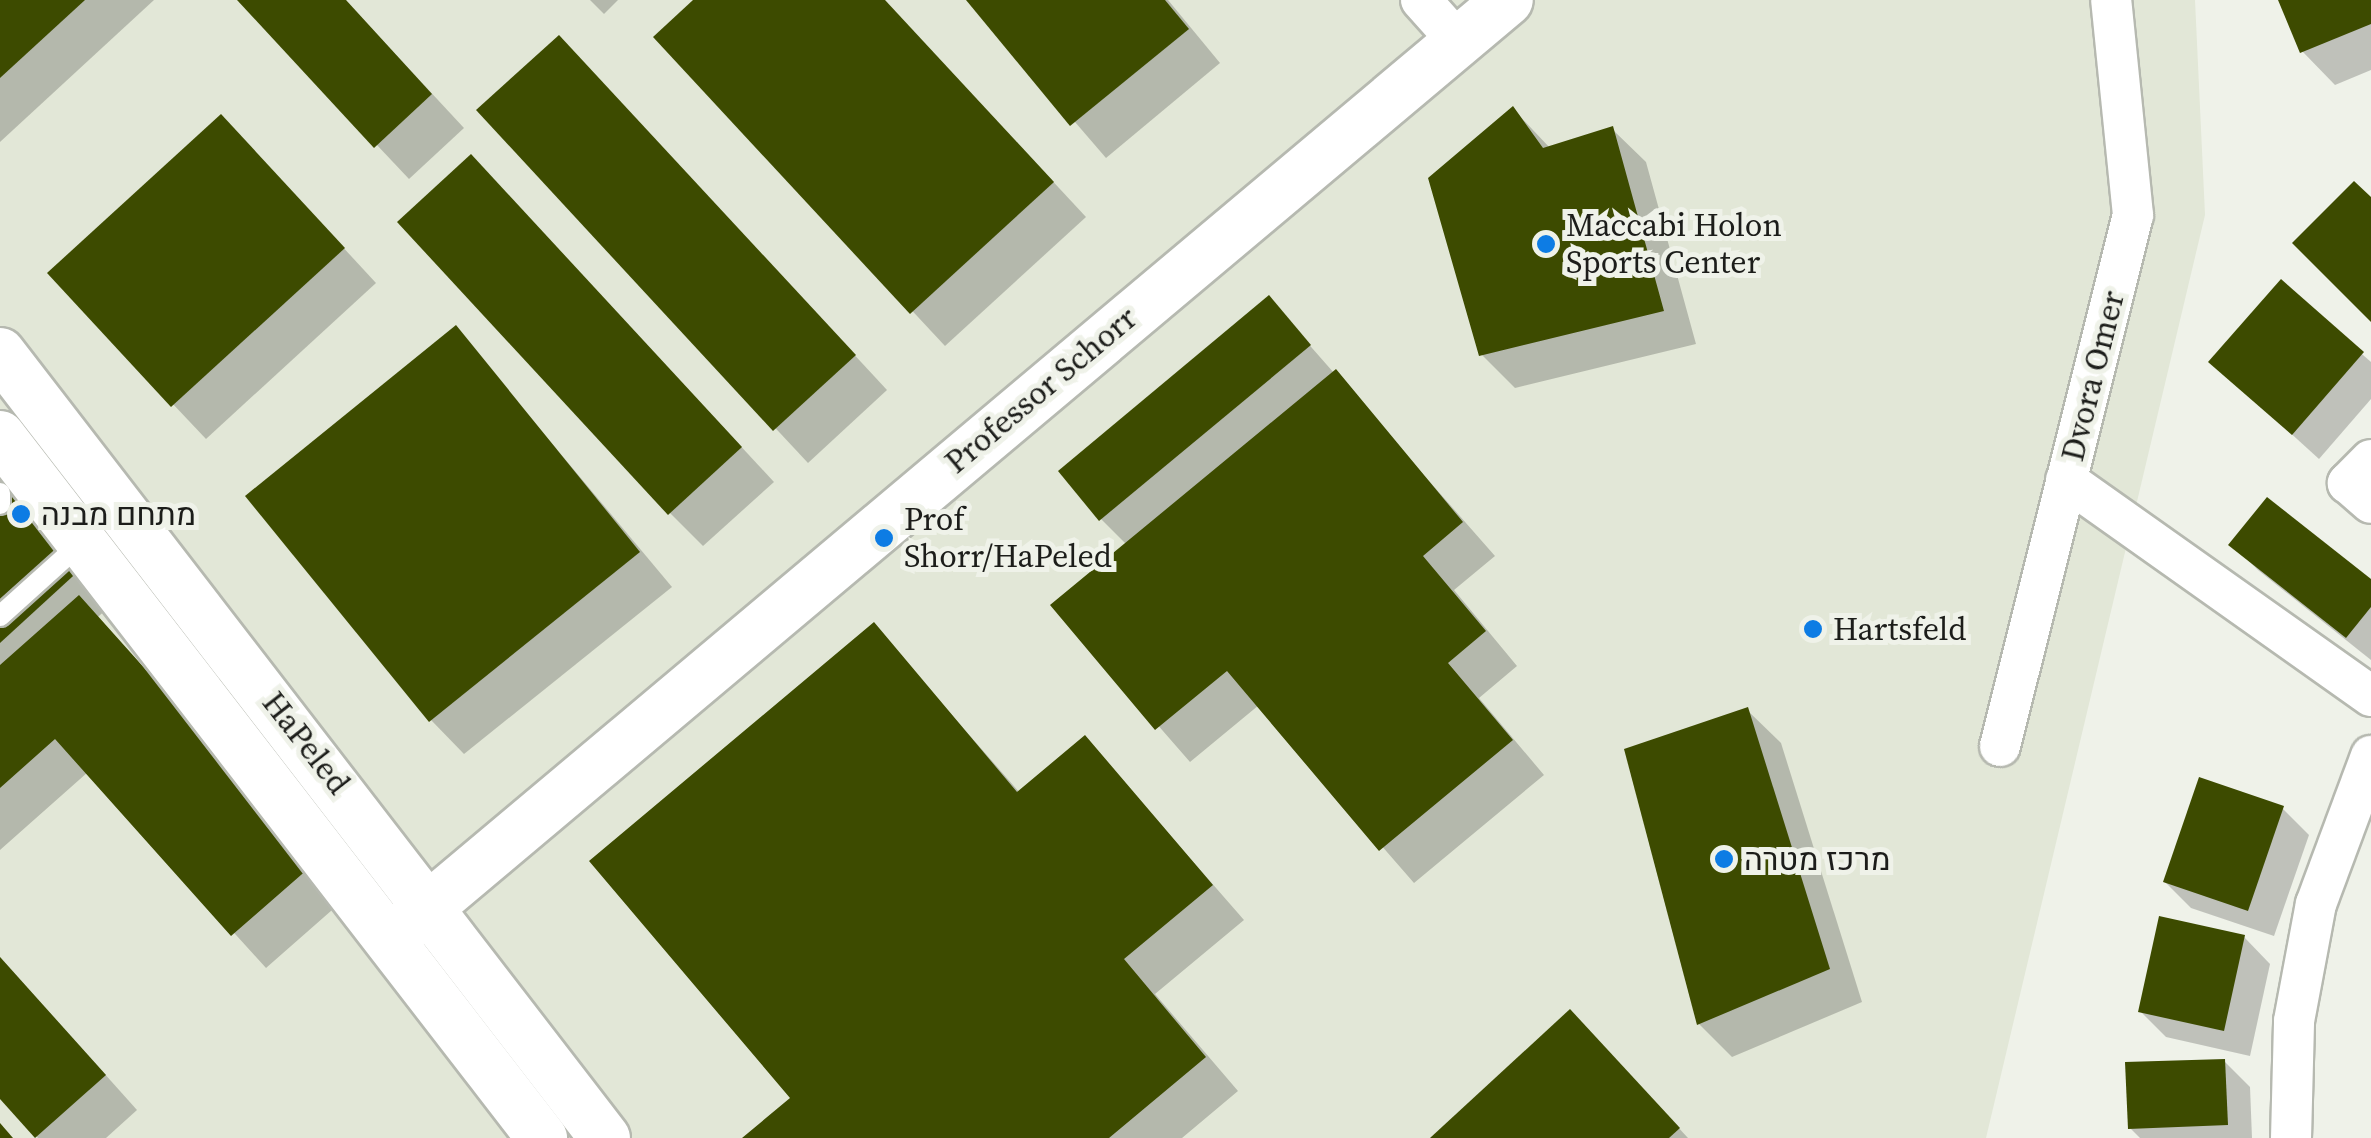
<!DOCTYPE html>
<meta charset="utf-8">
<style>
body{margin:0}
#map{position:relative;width:2371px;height:1138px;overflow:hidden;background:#eff2e9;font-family:"Source Serif 4",Heebo,serif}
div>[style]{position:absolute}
.built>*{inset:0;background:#e2e7d7}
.shadow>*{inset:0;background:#0003}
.building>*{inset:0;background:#3d4b00}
.roads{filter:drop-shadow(2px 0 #b6b9b0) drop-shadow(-2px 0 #b6b9b0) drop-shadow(0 2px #b6b9b0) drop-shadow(0 -2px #b6b9b0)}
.service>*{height:20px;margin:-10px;padding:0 10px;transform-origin:10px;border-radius:10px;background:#fff}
.minor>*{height:40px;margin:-20px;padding:0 20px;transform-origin:20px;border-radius:20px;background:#fff}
.tertiary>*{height:50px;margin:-25px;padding:0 25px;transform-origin:25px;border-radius:25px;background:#fff}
.dots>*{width:28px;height:28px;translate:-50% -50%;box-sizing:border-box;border:5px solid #eff2e9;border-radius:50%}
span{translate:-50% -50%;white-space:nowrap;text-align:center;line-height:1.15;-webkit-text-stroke:10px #eff2e9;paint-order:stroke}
.poi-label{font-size:32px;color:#1c1d1a}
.left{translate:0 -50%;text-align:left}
.street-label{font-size:32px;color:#1c1d1a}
</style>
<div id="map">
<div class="built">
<div style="clip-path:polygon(0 0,2195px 0,2205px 215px,1986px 1138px,0 1138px)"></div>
</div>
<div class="shadow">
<div style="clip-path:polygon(0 0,154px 0,0 142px)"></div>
<div style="clip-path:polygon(240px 0,345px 0,464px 128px,409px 179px)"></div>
<div style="clip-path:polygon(590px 0,618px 0,604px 14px)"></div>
<div style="clip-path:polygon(697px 0,884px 0,1086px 217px,945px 346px,657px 37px)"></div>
<div style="clip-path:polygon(970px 0,1168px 0,1220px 63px,1106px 158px)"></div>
<div style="clip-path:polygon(2281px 0,2371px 0,2371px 70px,2335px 85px,2302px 51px)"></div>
<div style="clip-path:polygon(592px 72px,887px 390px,808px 463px,479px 110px)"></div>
<div style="clip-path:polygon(1513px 109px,1550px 148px,1612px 129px,1646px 162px,1696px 344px,1515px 388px,1482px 355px)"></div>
<div style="clip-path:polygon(254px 151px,376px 283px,206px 439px,50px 274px)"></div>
<div style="clip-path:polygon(504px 191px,774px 482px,703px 546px,670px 513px)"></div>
<div style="clip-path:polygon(2281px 283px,2371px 362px,2371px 399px,2319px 459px,2212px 362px)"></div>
<div style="clip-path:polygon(1269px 299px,1495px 556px,1454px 590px,1517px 666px,1479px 698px,1544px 775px,1414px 883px,1259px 705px,1190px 762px,1054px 606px,1127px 545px,1101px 519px)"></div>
<div style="clip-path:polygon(456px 329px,672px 587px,464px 754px,431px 720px)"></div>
<div style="clip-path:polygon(0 457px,115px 601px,98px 617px,348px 896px,266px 968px,88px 772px,0 850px)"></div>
<div style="clip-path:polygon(2232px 544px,2371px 582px,2371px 660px,2258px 570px)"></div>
<div style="clip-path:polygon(874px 626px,1020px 793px,1085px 738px,1244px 920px,1155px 994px,1238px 1091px,1182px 1138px,746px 1138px,793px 1098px)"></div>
<div style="clip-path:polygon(1747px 710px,1781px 743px,1862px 1002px,1732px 1057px,1699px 1024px)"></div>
<div style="clip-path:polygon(2283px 809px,2309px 835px,2274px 936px,2191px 908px,2165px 882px)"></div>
<div style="clip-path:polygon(2244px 937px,2270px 964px,2250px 1056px,2166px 1037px,2140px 1011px)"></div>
<div style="clip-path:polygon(0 957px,137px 1110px,106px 1138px,38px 1138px,0 1095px)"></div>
<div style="clip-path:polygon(1603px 1046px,1688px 1138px,1433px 1138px)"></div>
<div style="clip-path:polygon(2224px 1061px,2250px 1087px,2252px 1138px,2140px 1138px,2130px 1128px)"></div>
</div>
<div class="building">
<div style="clip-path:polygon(0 0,85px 0,0 78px)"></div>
<div style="clip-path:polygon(237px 0,346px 0,432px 94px,374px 148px)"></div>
<div style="clip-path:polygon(693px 0,885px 0,1054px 182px,910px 314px,653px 37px)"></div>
<div style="clip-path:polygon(966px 0,1165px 0,1189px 29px,1070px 126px)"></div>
<div style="clip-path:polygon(2278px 0,2371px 0,2371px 24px,2300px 53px)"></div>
<div style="clip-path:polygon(559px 35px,856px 355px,773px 431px,476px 110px)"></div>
<div style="clip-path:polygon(1513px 106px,1543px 148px,1613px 126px,1664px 311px,1479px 356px,1428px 178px)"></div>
<div style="clip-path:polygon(221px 114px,345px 248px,171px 407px,47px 273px)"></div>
<div style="clip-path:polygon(471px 154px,742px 447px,668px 515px,397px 222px)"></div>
<div style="clip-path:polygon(2354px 181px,2371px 197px,2371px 322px,2292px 243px)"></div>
<div style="clip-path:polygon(2281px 279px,2364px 352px,2292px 435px,2208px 362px)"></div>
<div style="clip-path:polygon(1269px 295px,1311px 345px,1099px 521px,1058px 471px)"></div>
<div style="clip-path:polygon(456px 325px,640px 552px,429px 722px,245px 496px)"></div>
<div style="clip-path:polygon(1336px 369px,1463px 522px,1423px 556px,1486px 631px,1448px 663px,1513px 740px,1379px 851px,1227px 671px,1155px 730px,1050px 605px)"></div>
<div style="clip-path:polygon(0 462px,84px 566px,0 643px)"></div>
<div style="clip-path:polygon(2267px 497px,2371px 579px,2371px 607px,2346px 638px,2228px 545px)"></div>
<div style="clip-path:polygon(79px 595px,317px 861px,231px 936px,55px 739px,0 788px,0 665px)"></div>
<div style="clip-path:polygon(874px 622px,1017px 792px,1085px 735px,1213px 885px,1124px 959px,1206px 1057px,1109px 1138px,742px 1138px,790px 1098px,589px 861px)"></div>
<div style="clip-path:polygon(1748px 707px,1830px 969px,1697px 1025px,1624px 749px)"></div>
<div style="clip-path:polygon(2199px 777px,2284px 806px,2248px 911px,2163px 882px)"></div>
<div style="clip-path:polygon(2159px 916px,2245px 935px,2224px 1031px,2138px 1012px)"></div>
<div style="clip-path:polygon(0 957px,106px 1075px,35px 1138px,0 1099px)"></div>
<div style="clip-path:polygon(1570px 1009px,1680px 1128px,1669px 1138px,1430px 1138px)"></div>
<div style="clip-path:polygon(2225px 1059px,2228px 1125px,2128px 1129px,2125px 1062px)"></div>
<div style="clip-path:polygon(0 1123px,13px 1138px,0 1138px)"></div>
</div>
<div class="roads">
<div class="service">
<div style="left:0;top:493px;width:11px;rotate:90deg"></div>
<div style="left:0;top:616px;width:109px;rotate:-42deg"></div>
</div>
<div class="minor">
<div style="left:1421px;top:0;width:51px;rotate:48.2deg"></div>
<div style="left:2371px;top:460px;width:33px;rotate:135deg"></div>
<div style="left:2348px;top:483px;width:30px;rotate:41deg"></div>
<div style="left:2066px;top:480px;width:374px;rotate:35.3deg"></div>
<div style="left:2000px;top:746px;width:547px;rotate:-75.94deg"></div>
<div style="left:2133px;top:215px;width:216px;rotate:-95.8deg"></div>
<div style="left:2291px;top:1138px;width:117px;rotate:-88.5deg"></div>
<div style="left:2294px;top:1021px;width:119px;rotate:-79.4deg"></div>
<div style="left:2316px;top:904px;width:158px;rotate:-69.6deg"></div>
</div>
<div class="tertiary">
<div style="left:0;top:353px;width:991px;rotate:52.38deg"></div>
<div style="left:0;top:436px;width:887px;rotate:52.33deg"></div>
<div style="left:393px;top:937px;width:1456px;rotate:-40.04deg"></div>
</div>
</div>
<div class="dots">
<div style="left:1546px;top:244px;background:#0d7ce4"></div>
<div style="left:21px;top:514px;background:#0d7ce4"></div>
<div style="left:884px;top:538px;background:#0d7ce4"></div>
<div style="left:1813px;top:629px;background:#0d7ce4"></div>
<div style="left:1724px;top:859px;background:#0d7ce4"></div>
</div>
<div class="poi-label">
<span class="left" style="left:1566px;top:244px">Maccabi Holon<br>Sports Center</span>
<span class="left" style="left:41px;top:514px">מתחם מבנה</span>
<span class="left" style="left:904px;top:538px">Prof<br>Shorr/HaPeled</span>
<span class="left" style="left:1833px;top:629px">Hartsfeld</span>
<span class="left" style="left:1744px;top:859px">מרכז מטרה</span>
</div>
<div class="street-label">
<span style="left:2093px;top:376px;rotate:-76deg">Dvora Omer</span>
<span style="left:1041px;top:390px;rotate:-40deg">Professor Schorr</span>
<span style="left:306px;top:743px;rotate:52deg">HaPeled</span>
</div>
</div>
